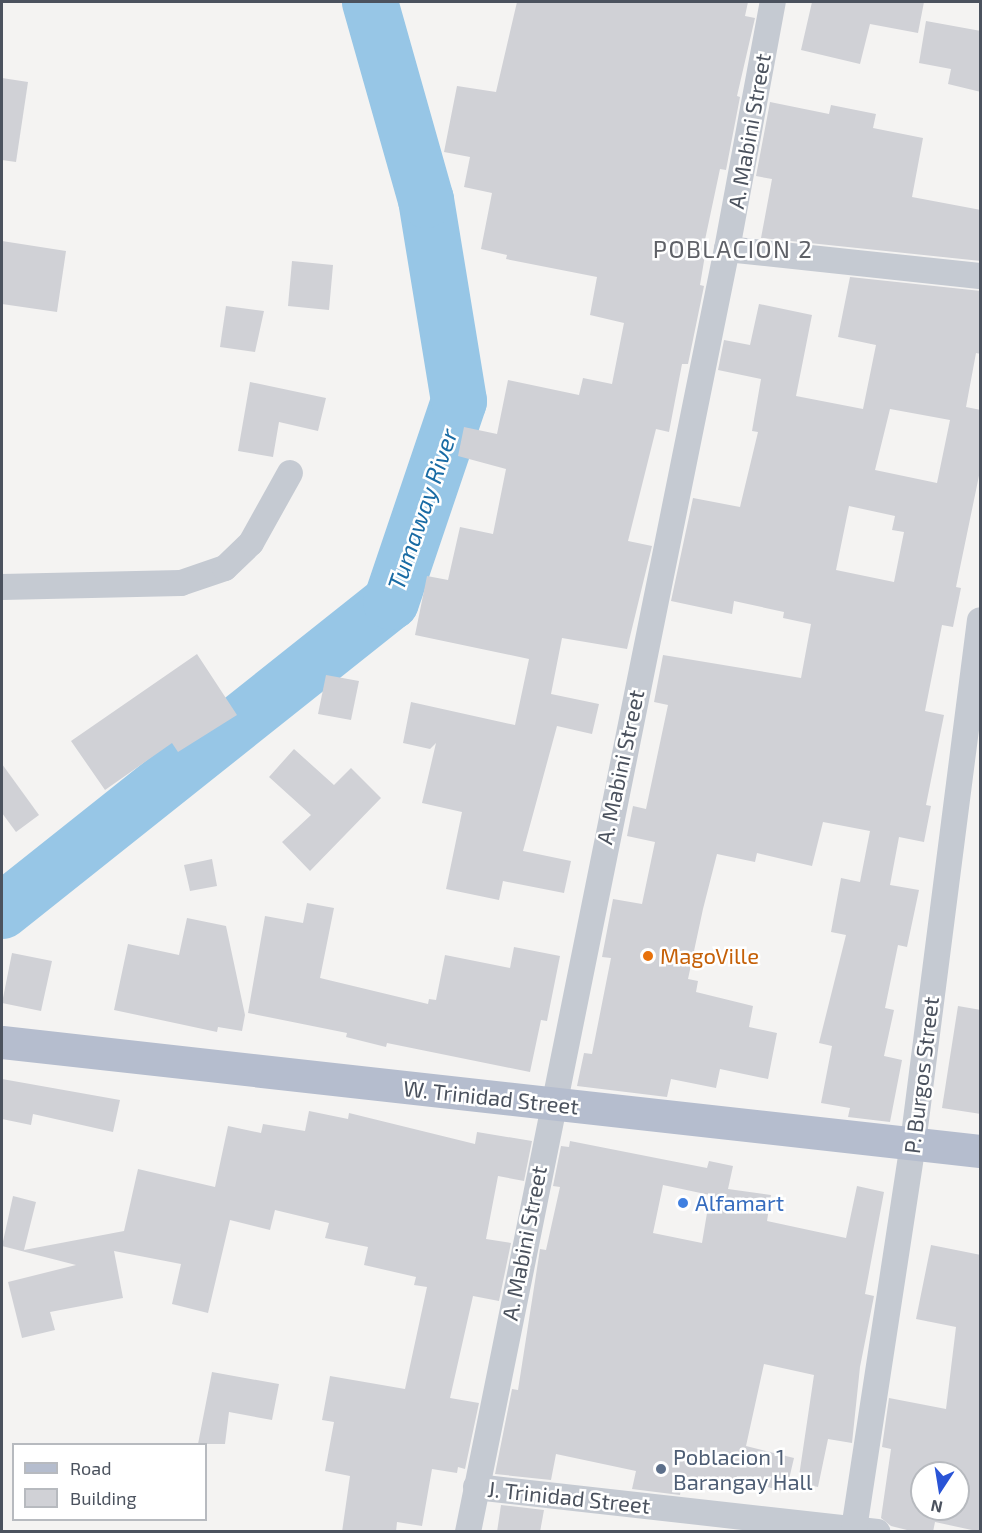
<!DOCTYPE html>
<style>
body{margin:0}
#map{position:relative;width:982px;height:1533px;overflow:hidden;background:#f4f3f2;font-family:"Exo 2",sans-serif}
div>[style]{position:absolute}
.river>*{height:56px;margin:-28px;padding:0 28px;transform-origin:28px;border-radius:28px;background:#97c6e6}
.building>*{inset:0;background:#d0d1d6}
.minor>*{height:26px;margin:-13px;padding:0 13px;transform-origin:13px;border-radius:13px;background:#c5cad2}
.primary>*{height:33px;margin:-16.5px;padding:0 16.5px;transform-origin:16.5px;border-radius:16.5px;background:#b5bdce}
.dots>*{width:16px;height:16px;translate:-50% -50%;box-sizing:border-box;border:3px solid #fff;border-radius:50%}
span{translate:-50% -50%;white-space:nowrap;text-align:center;line-height:1.15;-webkit-text-stroke:5px #fff;paint-order:stroke}
.street-label{font-size:22px;color:#4b525e}
.food-label{font-size:22px;color:#c56008}
.left{translate:0 -50%;text-align:left}
.shop-label{font-size:22px;color:#366cbe}
.service-label{font-size:22px;color:#4e5e75}
.neighbourhood-label{font-size:24px;color:#5f6167;letter-spacing:1.5px}
.water-label{font-size:24px;color:#196ba4;font-style:italic}
.frame{position:absolute;inset:0;border:3px solid #4b525e;pointer-events:none}
.legend{position:absolute;left:12px;top:1443px;width:195px;height:78px;box-sizing:border-box;background:#fff;border:2px solid #b7babf;margin:0;padding:8px 10px;list-style:none;font-size:18px;color:#4b525e}
.legend li{display:flex;align-items:center;gap:12px;height:30px}
.legend b{width:30px;border:2px solid #b7babf}
.north{position:absolute;left:910px;top:1461px;width:60px;height:60px;box-sizing:border-box;background:#fff;border:2px solid #b7babf;border-radius:50%;rotate:192deg;font-size:16px;font-weight:700;line-height:24px;text-align:center;color:#4b525e}
.north::after{content:'';display:block;margin:auto;width:21px;height:27px;background:#2a54d6;clip-path:polygon(50% 0,100% 100%,50% 72%,0 100%)}
</style>
<div id="map">
<div class="river">
<div style="left:2px;top:911px;width:497px;rotate:-38.5deg"></div>
<div style="left:391px;top:602px;width:212px;rotate:-71.3deg"></div>
<div style="left:459px;top:401px;width:204px;rotate:-99.3deg"></div>
<div style="left:426px;top:200px;width:206px;rotate:-105.8deg"></div>
</div>
<div class="building">
<div style="clip-path:polygon(517px 2px,748px 2px,745px 16px,755px 18px,737px 96px,740px 97px,726px 170px,720px 169px,702px 254px,705px 255px,700px 285px,704px 286px,688px 364px,682px 364px,669px 432px,656px 429px,628px 541px,652px 546px,627px 649px,562px 638px,551px 694px,599px 704px,592px 734px,557px 726px,523px 851px,571px 861px,564px 893px,503px 881px,499px 900px,446px 889px,462px 812px,422px 803px,436px 743px,430px 749px,403px 743px,411px 702px,515px 725px,529px 659px,415px 635px,427px 576px,448px 580px,460px 527px,493px 534px,506px 469px,458px 456px,464px 427px,497px 434px,508px 380px,579px 395px,583px 378px,612px 384px,624px 323px,590px 315px,597px 277px,506px 259px,507px 255px,481px 249px,492px 193px,464px 187px,470px 157px,444px 152px,457px 86px,496px 92px)"></div>
<div style="clip-path:polygon(812px 2px,924px 2px,918px 33px,870px 24px,860px 64px,801px 50px)"></div>
<div style="clip-path:polygon(926px 21px,981px 31px,981px 92px,948px 84px,951px 69px,919px 63px)"></div>
<div style="clip-path:polygon(2px 78px,28px 82px,16px 162px,2px 160px)"></div>
<div style="clip-path:polygon(770px 102px,829px 114px,831px 105px,876px 114px,873px 128px,923px 138px,912px 197px,981px 210px,981px 261px,761px 238px,772px 179px,756px 176px)"></div>
<div style="clip-path:polygon(2px 241px,66px 251px,57px 312px,2px 304px)"></div>
<div style="clip-path:polygon(292px 261px,333px 265px,329px 310px,288px 306px)"></div>
<div style="clip-path:polygon(evenodd,850px 277px,981px 291px,981px 354px,976px 353px,966px 407px,981px 410px,981px 466px,956px 587px,961px 588px,953px 627px,942px 625px,925px 711px,944px 715px,926px 805px,931px 806px,924px 842px,899px 837px,890px 885px,919px 890px,907px 947px,898px 945px,885px 1008px,894px 1010px,884px 1056px,902px 1060px,890px 1122px,848px 1117px,850px 1108px,821px 1103px,832px 1046px,819px 1043px,846px 935px,831px 932px,841px 878px,860px 882px,870px 831px,823px 822px,812px 866px,757px 853px,755px 862px,717px 854px,703px 909px,688px 979px,698px 981px,696px 992px,753px 1006px,749px 1027px,777px 1033px,768px 1079px,720px 1069px,716px 1088px,671px 1079px,667px 1097px,577px 1086px,584px 1053px,592px 1054px,611px 958px,602px 957px,613px 899px,642px 904px,655px 842px,627px 836px,633px 806px,646px 809px,668px 705px,654px 702px,663px 655px,801px 678px,811px 624px,783px 618px,784px 612px,734px 601px,732px 614px,671px 601px,693px 498px,740px 507px,758px 432px,752px 431px,761px 379px,718px 370px,724px 340px,750px 345px,759px 304px,812px 315px,796px 396px,863px 409px,876px 345px,838px 337px,850px 277px,890px 409px,950px 420px,937px 483px,875px 470px,890px 409px,850px 277px,849px 506px,895px 516px,892px 530px,904px 532px,894px 582px,836px 570px,849px 506px)"></div>
<div style="clip-path:polygon(226px 306px,264px 311px,255px 352px,220px 347px)"></div>
<div style="clip-path:polygon(250px 382px,326px 398px,318px 431px,279px 422px,273px 457px,238px 451px)"></div>
<div style="clip-path:polygon(197px 654px,237px 715px,178px 752px,172px 743px,105px 790px,71px 741px)"></div>
<div style="clip-path:polygon(326px 675px,359px 681px,351px 720px,318px 714px)"></div>
<div style="clip-path:polygon(294px 749px,334px 785px,351px 768px,381px 798px,310px 871px,282px 842px,311px 815px,269px 777px)"></div>
<div style="clip-path:polygon(2px 764px,39px 815px,16px 832px,2px 813px)"></div>
<div style="clip-path:polygon(212px 859px,217px 886px,190px 891px,184px 865px)"></div>
<div style="clip-path:polygon(307px 903px,334px 908px,320px 978px,428px 1004px,429px 999px,436px 1000px,445px 955px,510px 968px,514px 947px,560px 956px,547px 1021px,541px 1020px,530px 1072px,387px 1043px,386px 1047px,346px 1037px,347px 1033px,248px 1013px,265px 916px,303px 923px)"></div>
<div style="clip-path:polygon(187px 918px,226px 926px,245px 1015px,242px 1031px,218px 1027px,217px 1032px,114px 1010px,128px 944px,179px 955px)"></div>
<div style="clip-path:polygon(12px 953px,52px 961px,41px 1011px,2px 1003px)"></div>
<div style="clip-path:polygon(958px 1006px,981px 1010px,981px 1114px,942px 1108px)"></div>
<div style="clip-path:polygon(2px 1079px,120px 1100px,113px 1132px,33px 1114px,31px 1125px,2px 1119px)"></div>
<div style="clip-path:polygon(309px 1111px,348px 1119px,349px 1113px,475px 1144px,477px 1132px,532px 1141px,524px 1181px,498px 1176px,486px 1239px,511px 1243px,499px 1301px,473px 1296px,450px 1398px,479px 1403px,465px 1469px,458px 1467px,457px 1473px,432px 1469px,422px 1526px,397px 1522px,396px 1532px,342px 1532px,350px 1476px,325px 1471px,334px 1422px,322px 1420px,330px 1376px,405px 1389px,427px 1287px,414px 1285px,416px 1277px,364px 1265px,368px 1247px,325px 1238px,329px 1223px,275px 1210px,270px 1230px,230px 1220px,208px 1313px,172px 1304px,181px 1264px,114px 1251px,123px 1298px,50px 1312px,55px 1330px,22px 1338px,8px 1282px,76px 1265px,2px 1246px,13px 1196px,36px 1202px,24px 1250px,124px 1231px,138px 1169px,215px 1187px,228px 1126px,261px 1133px,263px 1124px,305px 1131px)"></div>
<div style="clip-path:polygon(evenodd,570px 1141px,707px 1168px,709px 1161px,733px 1166px,728px 1189px,771px 1195px,767px 1221px,846px 1238px,857px 1186px,884px 1192px,865px 1294px,874px 1296px,860px 1367px,852px 1443px,828px 1439px,818px 1487px,798px 1483px,814px 1375px,764px 1364px,746px 1446px,794px 1458px,786px 1492px,746px 1481px,744px 1489px,683px 1477px,680px 1495px,632px 1489px,636px 1471px,556px 1454px,551px 1480px,495px 1474px,512px 1389px,518px 1390px,540px 1249px,546px 1250px,560px 1187px,553px 1186px,561px 1146px,569px 1147px,570px 1141px,663px 1185px,710px 1195px,702px 1243px,653px 1233px,663px 1185px)"></div>
<div style="clip-path:polygon(evenodd,931px 1245px,981px 1255px,981px 1532px,935px 1522px,933px 1532px,915px 1532px,891px 1526px,881px 1518px,891px 1449px,882px 1447px,889px 1398px,946px 1409px,956px 1327px,916px 1319px,931px 1245px,922px 1473px,958px 1473px,958px 1509px,922px 1509px,922px 1473px)"></div>
<div style="clip-path:polygon(212px 1372px,279px 1384px,272px 1420px,229px 1412px,225px 1444px,198px 1444px)"></div>
<div style="clip-path:polygon(501px 1505px,544px 1510px,540px 1532px,497px 1532px)"></div>
</div>
<div class="minor">
<div style="left:727px;top:249px;width:254px;rotate:6.1deg"></div>
<div style="left:2px;top:587px;width:179px;rotate:-1.3deg"></div>
<div style="left:181px;top:583px;width:46px;rotate:-18.8deg"></div>
<div style="left:225px;top:568px;width:36px;rotate:-44deg"></div>
<div style="left:251px;top:543px;width:80px;rotate:-60.9deg"></div>
<div style="left:476px;top:1487px;width:404px;rotate:6.4deg"></div>
<div style="left:854px;top:1529px;width:390px;rotate:-81.3deg"></div>
<div style="left:913px;top:1143px;width:527px;rotate:-82.7deg"></div>
<div style="left:468px;top:1532px;width:1309px;rotate:-78.59deg"></div>
<div style="left:727px;top:249px;width:251px;rotate:-79.5deg"></div>
</div>
<div class="primary">
<div style="left:2px;top:1042px;width:984px;rotate:6.36deg"></div>
</div>
<div class="dots">
<div style="left:648px;top:956px;background:#e8710a"></div>
<div style="left:683px;top:1203px;background:#3f7fe0"></div>
<div style="left:661px;top:1469px;background:#5c6f8a"></div>
</div>
<div class="street-label">
<span style="left:749px;top:131px;rotate:-80deg">A. Mabini Street</span>
<span style="left:620px;top:767px;rotate:-78deg">A. Mabini Street</span>
<span style="left:921px;top:1075px;rotate:-83deg">P. Burgos Street</span>
<span style="left:491px;top:1097px;rotate:6deg">W. Trinidad Street</span>
<span style="left:524px;top:1243px;rotate:-79deg">A. Mabini Street</span>
<span style="left:569px;top:1497px;rotate:6deg">J. Trinidad Street</span>
</div>
<div class="food-label">
<span class="left" style="left:660px;top:956px">MagoVille</span>
</div>
<div class="shop-label">
<span class="left" style="left:695px;top:1203px">Alfamart</span>
</div>
<div class="service-label">
<span class="left" style="left:673px;top:1469px">Poblacion 1<br>Barangay Hall</span>
</div>
<div class="neighbourhood-label">
<span style="left:733px;top:249px">POBLACION 2</span>
</div>
<div class="water-label">
<span style="left:422px;top:509px;rotate:-71deg">Tumaway River</span>
</div>
<div class="frame"></div>
<ul class="legend">
<li><b style="height:8px;background:#b5bdce"></b>Road</li>
<li><b style="height:16px;background:#d0d1d6"></b>Building</li>
</ul>
<div class="north">N</div>
</div>
